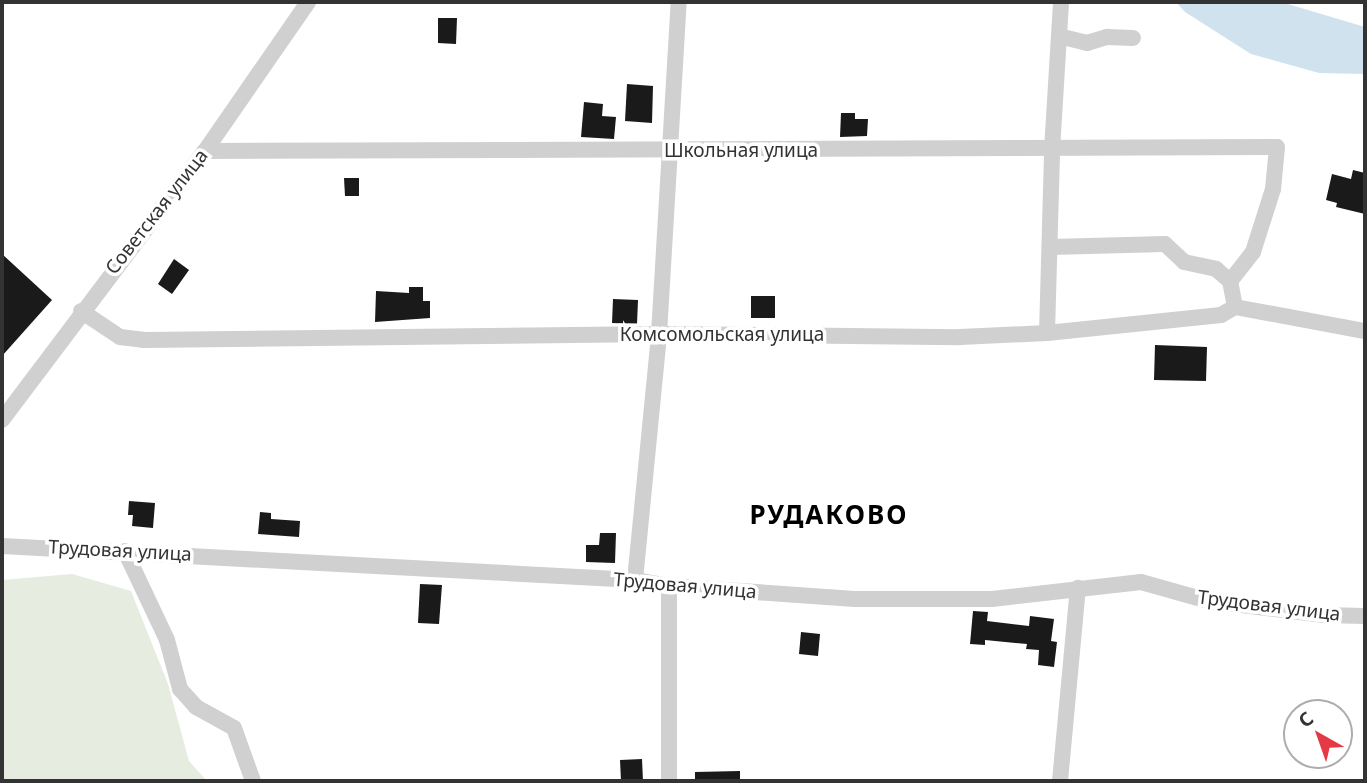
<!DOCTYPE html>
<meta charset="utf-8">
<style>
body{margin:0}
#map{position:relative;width:1367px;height:783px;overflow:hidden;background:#fff;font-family:"Noto Sans",sans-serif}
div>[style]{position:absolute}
.green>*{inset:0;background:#e6ecdf}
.water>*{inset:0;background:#cfe2ee}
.building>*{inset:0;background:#1a1a1a}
.minor>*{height:16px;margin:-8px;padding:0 8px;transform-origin:8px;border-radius:8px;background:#d0d0d0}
span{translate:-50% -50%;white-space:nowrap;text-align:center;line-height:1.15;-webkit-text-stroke:7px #fff;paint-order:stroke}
.street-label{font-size:19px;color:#333}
.district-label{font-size:26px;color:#000;font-weight:700;letter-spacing:2px}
.frame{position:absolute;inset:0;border:4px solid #333;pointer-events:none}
.north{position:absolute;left:1283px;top:699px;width:70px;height:70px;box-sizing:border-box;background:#fff;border:2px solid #adadad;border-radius:50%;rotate:320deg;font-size:19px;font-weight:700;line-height:28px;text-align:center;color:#333}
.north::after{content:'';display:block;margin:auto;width:24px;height:32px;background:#e63946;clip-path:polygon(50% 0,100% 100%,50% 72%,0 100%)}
</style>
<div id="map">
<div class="green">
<div style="clip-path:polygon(72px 574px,131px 591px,168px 684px,189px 761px,207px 781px,2px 781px,2px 580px)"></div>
</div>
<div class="water">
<div style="clip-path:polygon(1176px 2px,1281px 2px,1365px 27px,1365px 74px,1319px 73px,1251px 54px,1185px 12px)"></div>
</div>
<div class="building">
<div style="clip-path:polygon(438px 18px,457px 18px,456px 44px,438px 43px)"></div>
<div style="clip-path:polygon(627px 84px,653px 86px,652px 123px,625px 121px)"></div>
<div style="clip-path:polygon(584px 102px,603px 104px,602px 116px,616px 117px,614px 139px,581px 137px)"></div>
<div style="clip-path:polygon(841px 113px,855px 113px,855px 119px,868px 119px,867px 136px,840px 137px)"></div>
<div style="clip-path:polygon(1353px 170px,1365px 173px,1365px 214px,1336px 207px,1337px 203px,1326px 200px,1332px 174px,1351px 179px)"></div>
<div style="clip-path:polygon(344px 178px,359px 178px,359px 196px,345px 196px)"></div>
<div style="clip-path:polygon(2px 254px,52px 300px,2px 356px)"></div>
<div style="clip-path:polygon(174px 259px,189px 270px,172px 294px,158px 284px)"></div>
<div style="clip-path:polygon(409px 287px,423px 287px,423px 301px,430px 301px,430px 318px,375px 322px,376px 291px,409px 293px)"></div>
<div style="clip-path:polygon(751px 296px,775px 296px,775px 318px,751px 318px)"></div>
<div style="clip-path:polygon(613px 299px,638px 300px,637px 324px,612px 323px)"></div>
<div style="clip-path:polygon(1155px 345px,1207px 347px,1206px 381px,1154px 380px)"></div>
<div style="clip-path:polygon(129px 501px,155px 503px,153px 528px,132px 526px,133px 515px,128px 515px)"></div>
<div style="clip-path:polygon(260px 512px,271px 513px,271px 519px,300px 521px,299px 537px,258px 534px)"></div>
<div style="clip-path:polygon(600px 533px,616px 533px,615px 563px,586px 562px,586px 545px,599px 545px)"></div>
<div style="clip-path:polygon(420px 584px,442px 585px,439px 624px,418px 623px)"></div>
<div style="clip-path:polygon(973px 611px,988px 612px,987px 621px,1029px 626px,1030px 616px,1054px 619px,1051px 641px,1057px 642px,1054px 667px,1038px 665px,1039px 650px,1026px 649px,1027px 644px,985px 640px,985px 645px,970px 644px)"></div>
<div style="clip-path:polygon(801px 632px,820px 634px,818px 656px,799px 654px)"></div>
<div style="clip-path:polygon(642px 759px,643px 781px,621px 781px,620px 760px)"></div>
<div style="clip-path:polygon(740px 771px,740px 781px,695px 781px,695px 772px)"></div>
</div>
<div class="minor">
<div style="left:1059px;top:36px;width:29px;rotate:14deg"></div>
<div style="left:1087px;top:43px;width:21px;rotate:-17deg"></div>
<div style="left:1107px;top:37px;width:26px;rotate:2deg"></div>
<div style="left:205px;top:151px;width:1072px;rotate:-0.21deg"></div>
<div style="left:1277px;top:147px;width:42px;rotate:95.4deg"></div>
<div style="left:1273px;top:189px;width:66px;rotate:107.6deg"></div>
<div style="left:1253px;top:252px;width:37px;rotate:128deg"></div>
<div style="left:1230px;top:281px;width:26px;rotate:79deg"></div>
<div style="left:1050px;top:247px;width:115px;rotate:-1.5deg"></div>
<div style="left:1165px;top:244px;width:26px;rotate:43deg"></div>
<div style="left:1184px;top:262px;width:33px;rotate:12deg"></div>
<div style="left:1216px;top:269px;width:18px;rotate:41deg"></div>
<div style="left:81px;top:311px;width:47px;rotate:33.7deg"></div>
<div style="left:120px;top:337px;width:23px;rotate:7deg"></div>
<div style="left:143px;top:340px;width:516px;rotate:-0.67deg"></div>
<div style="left:659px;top:334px;width:301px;rotate:0.6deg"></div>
<div style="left:960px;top:337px;width:87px;rotate:-2.6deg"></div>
<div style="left:1047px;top:333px;width:175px;rotate:-5.9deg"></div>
<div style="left:1221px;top:315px;width:16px;rotate:-30deg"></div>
<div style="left:1235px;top:307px;width:132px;rotate:10.5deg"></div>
<div style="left:1047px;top:333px;width:183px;rotate:-88.4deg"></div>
<div style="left:1052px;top:150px;width:148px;rotate:-86.5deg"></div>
<div style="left:2px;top:420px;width:337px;rotate:-53deg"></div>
<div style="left:205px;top:151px;width:181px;rotate:-55.3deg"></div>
<div style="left:2px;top:546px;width:634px;rotate:3.07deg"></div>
<div style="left:635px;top:580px;width:35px;rotate:10deg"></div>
<div style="left:669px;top:586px;width:186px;rotate:4deg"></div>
<div style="left:855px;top:599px;width:137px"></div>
<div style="left:992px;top:599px;width:150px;rotate:-6.5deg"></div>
<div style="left:1141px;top:582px;width:70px;rotate:15.8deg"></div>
<div style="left:1208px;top:601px;width:117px;rotate:6.9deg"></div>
<div style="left:1324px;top:615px;width:41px;rotate:1.4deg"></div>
<div style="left:125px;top:551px;width:98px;rotate:64.7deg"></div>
<div style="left:167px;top:640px;width:51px;rotate:75.1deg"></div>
<div style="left:180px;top:689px;width:24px;rotate:48deg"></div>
<div style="left:196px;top:707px;width:43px;rotate:28.9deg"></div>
<div style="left:234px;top:728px;width:56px;rotate:70.3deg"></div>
<div style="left:635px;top:580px;width:247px;rotate:-84.4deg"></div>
<div style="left:659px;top:334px;width:333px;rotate:-86.6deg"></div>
<div style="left:669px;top:586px;width:195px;rotate:90deg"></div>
<div style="left:1060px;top:781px;width:194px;rotate:-84.7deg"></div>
</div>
<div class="street-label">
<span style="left:741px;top:151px">Школьная улица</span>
<span style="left:157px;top:212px;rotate:-52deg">Советская улица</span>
<span style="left:722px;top:335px">Комсомольская улица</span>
<span style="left:120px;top:551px;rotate:3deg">Трудовая улица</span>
<span style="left:685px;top:586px;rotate:5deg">Трудовая улица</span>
<span style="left:1269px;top:606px;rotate:7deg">Трудовая улица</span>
</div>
<div class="district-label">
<span style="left:829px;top:515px">РУДАКОВО</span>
</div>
<div class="frame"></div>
<div class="north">С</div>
</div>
